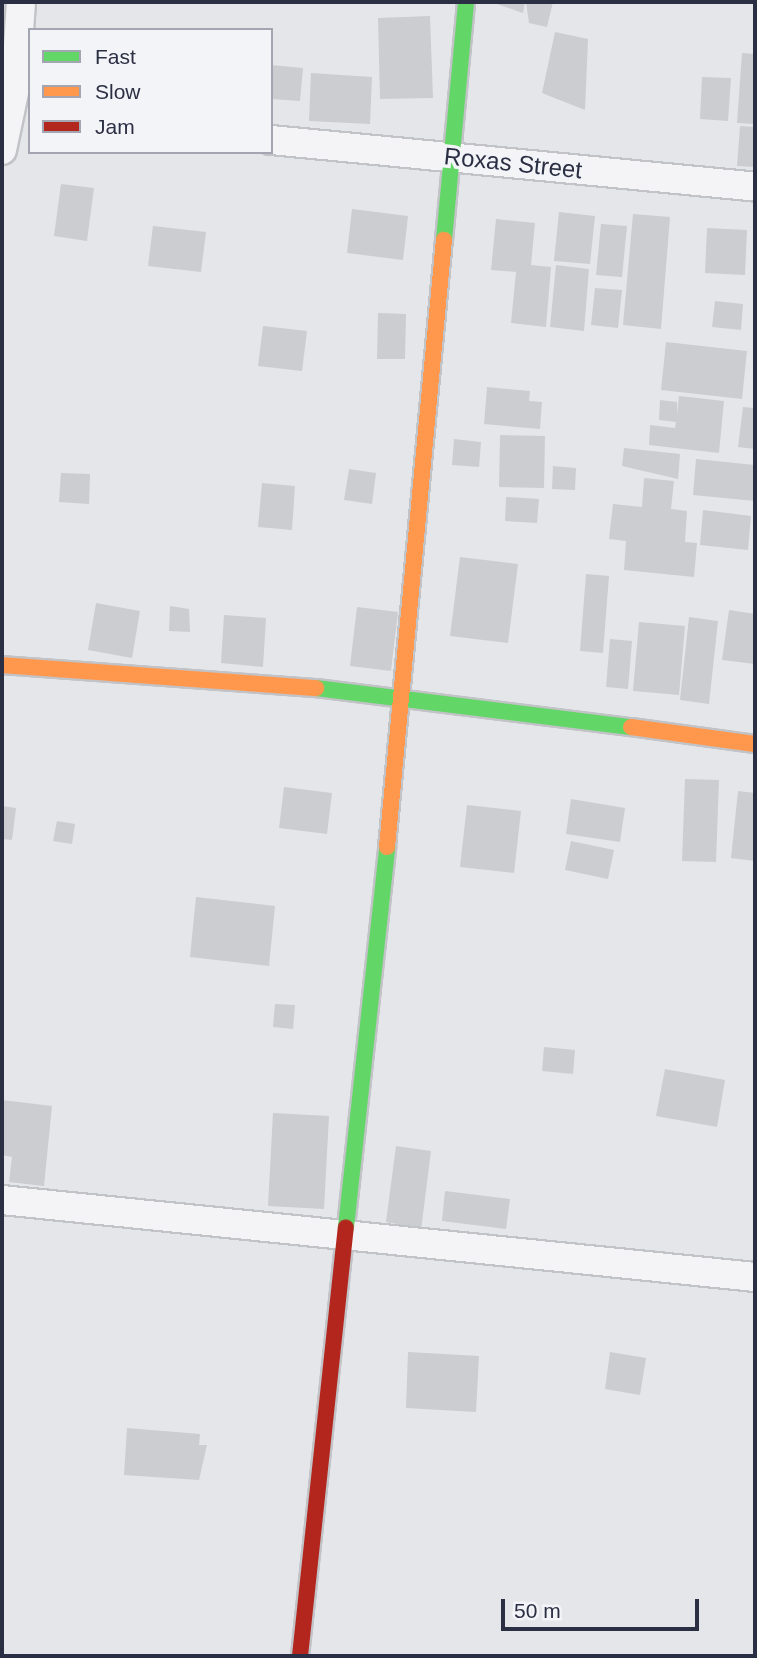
<!DOCTYPE html>
<style>
body{margin:0}
#map{position:relative;width:757px;height:1658px;overflow:hidden;background:#e5e6e9;font-family:Helvetica,sans-serif}
div>[style]{position:absolute}
.building>*{inset:0;background:#cccdd1}
.roads{filter:drop-shadow(2px 0 #c2c3c7) drop-shadow(-2px 0 #c2c3c7) drop-shadow(0 2px #c2c3c7) drop-shadow(0 -2px #c2c3c7)}
.street>*{height:28px;margin:-14px;padding:0 14px;transform-origin:14px;border-radius:14px;background:#f4f4f6}
.fast>*{height:16px;margin:-8px;padding:0 8px;transform-origin:8px;border-radius:8px;background:#63d668}
.slow>*{height:16px;margin:-8px;padding:0 8px;transform-origin:8px;border-radius:8px;background:#ff974d}
.jam>*{height:16px;margin:-8px;padding:0 8px;transform-origin:8px;border-radius:8px;background:#b3261e}
span{translate:-50% -50%;white-space:nowrap;text-align:center;line-height:1.15;-webkit-text-stroke:7px #f3f4f8;paint-order:stroke}
.street-label{font-size:24px;color:#2b2f43}
.frame{position:absolute;inset:0;border:4px solid #2b2f43;pointer-events:none}
.legend{position:absolute;left:28px;top:28px;width:245px;height:126px;box-sizing:border-box;background:#f3f4f8;border:2px solid #a3a5b0;margin:0;padding:9px 12px;list-style:none;font-size:21px;color:#2b2f43}
.legend li{display:flex;align-items:center;gap:14px;height:35px}
.legend b{width:35px;border:2px solid #a3a5b0}
.scale{position:absolute;left:501px;top:1599px;width:198px;height:32px;box-sizing:border-box;border:4px solid #2b2f43;border-top:0;padding-left:9px;font-size:21px;line-height:24px;white-space:nowrap;color:#2b2f43;-webkit-text-stroke:5px #f3f4f8;paint-order:stroke}
</style>
<div id="map">
<div class="building">
<div style="clip-path:polygon(491px 2px,525px 2px,523px 13px)"></div>
<div style="clip-path:polygon(526px 2px,553px 2px,547px 27px,529px 23px)"></div>
<div style="clip-path:polygon(430px 16px,433px 98px,380px 99px,378px 18px)"></div>
<div style="clip-path:polygon(555px 32px,588px 39px,585px 110px,542px 93px)"></div>
<div style="clip-path:polygon(742px 53px,755px 54px,755px 124px,737px 123px)"></div>
<div style="clip-path:polygon(271px 65px,303px 68px,300px 101px,271px 99px)"></div>
<div style="clip-path:polygon(311px 73px,372px 77px,370px 124px,309px 121px)"></div>
<div style="clip-path:polygon(702px 77px,731px 78px,728px 121px,700px 119px)"></div>
<div style="clip-path:polygon(740px 126px,755px 127px,755px 167px,737px 166px)"></div>
<div style="clip-path:polygon(61px 184px,94px 188px,87px 241px,54px 236px)"></div>
<div style="clip-path:polygon(352px 209px,408px 216px,403px 260px,347px 253px)"></div>
<div style="clip-path:polygon(559px 212px,595px 216px,590px 264px,554px 261px)"></div>
<div style="clip-path:polygon(633px 214px,670px 217px,661px 329px,623px 325px)"></div>
<div style="clip-path:polygon(496px 219px,535px 223px,531px 265px,551px 267px,546px 327px,511px 323px,516px 272px,491px 270px)"></div>
<div style="clip-path:polygon(601px 224px,627px 226px,622px 277px,596px 275px)"></div>
<div style="clip-path:polygon(153px 226px,206px 232px,201px 272px,148px 266px)"></div>
<div style="clip-path:polygon(707px 228px,747px 230px,745px 275px,705px 273px)"></div>
<div style="clip-path:polygon(556px 265px,589px 269px,584px 331px,550px 327px)"></div>
<div style="clip-path:polygon(595px 288px,622px 290px,618px 328px,591px 325px)"></div>
<div style="clip-path:polygon(715px 301px,743px 304px,741px 330px,712px 327px)"></div>
<div style="clip-path:polygon(378px 313px,406px 314px,405px 359px,377px 359px)"></div>
<div style="clip-path:polygon(263px 326px,307px 331px,302px 371px,258px 366px)"></div>
<div style="clip-path:polygon(666px 342px,747px 351px,742px 399px,661px 390px)"></div>
<div style="clip-path:polygon(487px 387px,530px 391px,529px 401px,542px 402px,540px 429px,484px 424px)"></div>
<div style="clip-path:polygon(679px 396px,724px 401px,719px 453px,649px 445px,650px 425px,675px 428px,676px 422px,659px 420px,660px 400px,677px 402px,677px 415px)"></div>
<div style="clip-path:polygon(743px 407px,755px 408px,755px 449px,738px 447px)"></div>
<div style="clip-path:polygon(500px 435px,545px 436px,544px 488px,499px 487px)"></div>
<div style="clip-path:polygon(454px 439px,481px 442px,479px 467px,452px 465px)"></div>
<div style="clip-path:polygon(624px 448px,680px 454px,678px 479px,622px 466px)"></div>
<div style="clip-path:polygon(696px 459px,755px 465px,755px 501px,693px 495px)"></div>
<div style="clip-path:polygon(553px 466px,576px 468px,575px 490px,552px 489px)"></div>
<div style="clip-path:polygon(349px 469px,376px 473px,372px 504px,344px 500px)"></div>
<div style="clip-path:polygon(61px 473px,90px 474px,89px 504px,59px 502px)"></div>
<div style="clip-path:polygon(644px 478px,674px 481px,671px 509px,687px 511px,685px 542px,697px 543px,694px 577px,624px 570px,626px 541px,609px 539px,613px 504px,642px 507px)"></div>
<div style="clip-path:polygon(262px 483px,295px 486px,292px 530px,258px 527px)"></div>
<div style="clip-path:polygon(506px 497px,539px 499px,537px 523px,505px 521px)"></div>
<div style="clip-path:polygon(703px 510px,751px 516px,748px 550px,700px 545px)"></div>
<div style="clip-path:polygon(460px 557px,518px 564px,508px 643px,450px 636px)"></div>
<div style="clip-path:polygon(586px 574px,609px 576px,603px 653px,580px 651px)"></div>
<div style="clip-path:polygon(96px 603px,140px 611px,132px 658px,88px 650px)"></div>
<div style="clip-path:polygon(170px 606px,189px 609px,190px 632px,169px 631px)"></div>
<div style="clip-path:polygon(357px 607px,398px 612px,391px 671px,350px 666px)"></div>
<div style="clip-path:polygon(729px 610px,755px 614px,755px 664px,722px 660px)"></div>
<div style="clip-path:polygon(224px 615px,266px 618px,263px 667px,221px 663px)"></div>
<div style="clip-path:polygon(689px 617px,718px 621px,709px 704px,680px 700px)"></div>
<div style="clip-path:polygon(639px 622px,685px 626px,679px 695px,633px 691px)"></div>
<div style="clip-path:polygon(610px 639px,632px 641px,628px 689px,606px 687px)"></div>
<div style="clip-path:polygon(685px 779px,719px 780px,716px 862px,682px 861px)"></div>
<div style="clip-path:polygon(284px 787px,332px 793px,327px 834px,279px 828px)"></div>
<div style="clip-path:polygon(738px 791px,755px 793px,755px 861px,731px 858px)"></div>
<div style="clip-path:polygon(571px 799px,625px 808px,620px 842px,566px 834px)"></div>
<div style="clip-path:polygon(467px 805px,521px 811px,514px 873px,460px 867px)"></div>
<div style="clip-path:polygon(2px 806px,16px 808px,12px 840px,2px 839px)"></div>
<div style="clip-path:polygon(57px 821px,75px 824px,72px 844px,53px 841px)"></div>
<div style="clip-path:polygon(571px 841px,614px 850px,608px 879px,565px 870px)"></div>
<div style="clip-path:polygon(196px 897px,275px 906px,269px 966px,190px 957px)"></div>
<div style="clip-path:polygon(275px 1004px,295px 1005px,293px 1029px,273px 1027px)"></div>
<div style="clip-path:polygon(544px 1047px,575px 1050px,573px 1074px,542px 1071px)"></div>
<div style="clip-path:polygon(665px 1069px,725px 1080px,717px 1127px,656px 1116px)"></div>
<div style="clip-path:polygon(2px 1100px,52px 1106px,44px 1186px,9px 1182px,12px 1157px,2px 1155px)"></div>
<div style="clip-path:polygon(273px 1113px,329px 1116px,324px 1209px,268px 1206px)"></div>
<div style="clip-path:polygon(396px 1146px,431px 1151px,420px 1238px,396px 1235px,397px 1224px,386px 1222px)"></div>
<div style="clip-path:polygon(445px 1191px,510px 1199px,506px 1229px,442px 1221px)"></div>
<div style="clip-path:polygon(408px 1352px,479px 1356px,476px 1412px,406px 1408px)"></div>
<div style="clip-path:polygon(610px 1352px,646px 1358px,640px 1395px,605px 1389px)"></div>
<div style="clip-path:polygon(127px 1428px,200px 1434px,199px 1445px,207px 1445px,199px 1480px,124px 1475px)"></div>
</div>
<div class="roads">
<div class="street">
<div style="left:271px;top:140px;width:486px;rotate:5.5deg"></div>
<div style="left:2px;top:150px;width:63px;rotate:-78.2deg"></div>
<div style="left:15px;top:88px;width:86px;rotate:-86deg"></div>
<div style="left:2px;top:1200px;width:757px;rotate:5.84deg"></div>
</div>
<div class="fast">
<div style="left:444px;top:240px;width:239px;rotate:-84.7deg"></div>
<div style="left:316px;top:688px;width:317px;rotate:7.1deg"></div>
<div style="left:346px;top:1227px;width:382px;rotate:-83.8deg"></div>
</div>
<div class="slow">
<div style="left:2px;top:665px;width:315px;rotate:4.2deg"></div>
<div style="left:631px;top:727px;width:125px;rotate:7.8deg"></div>
<div style="left:387px;top:847px;width:610px;rotate:-84.64deg"></div>
</div>
<div class="jam">
<div style="left:300px;top:1656px;width:431px;rotate:-83.9deg"></div>
</div>
</div>
<div class="street-label">
<span style="left:513px;top:163px;rotate:6deg">Roxas Street</span>
</div>
<div class="frame"></div>
<ul class="legend">
<li><b style="height:9px;background:#63d668"></b>Fast</li>
<li><b style="height:9px;background:#ff974d"></b>Slow</li>
<li><b style="height:9px;background:#b3261e"></b>Jam</li>
</ul>
<div class="scale">50 m</div>
</div>
